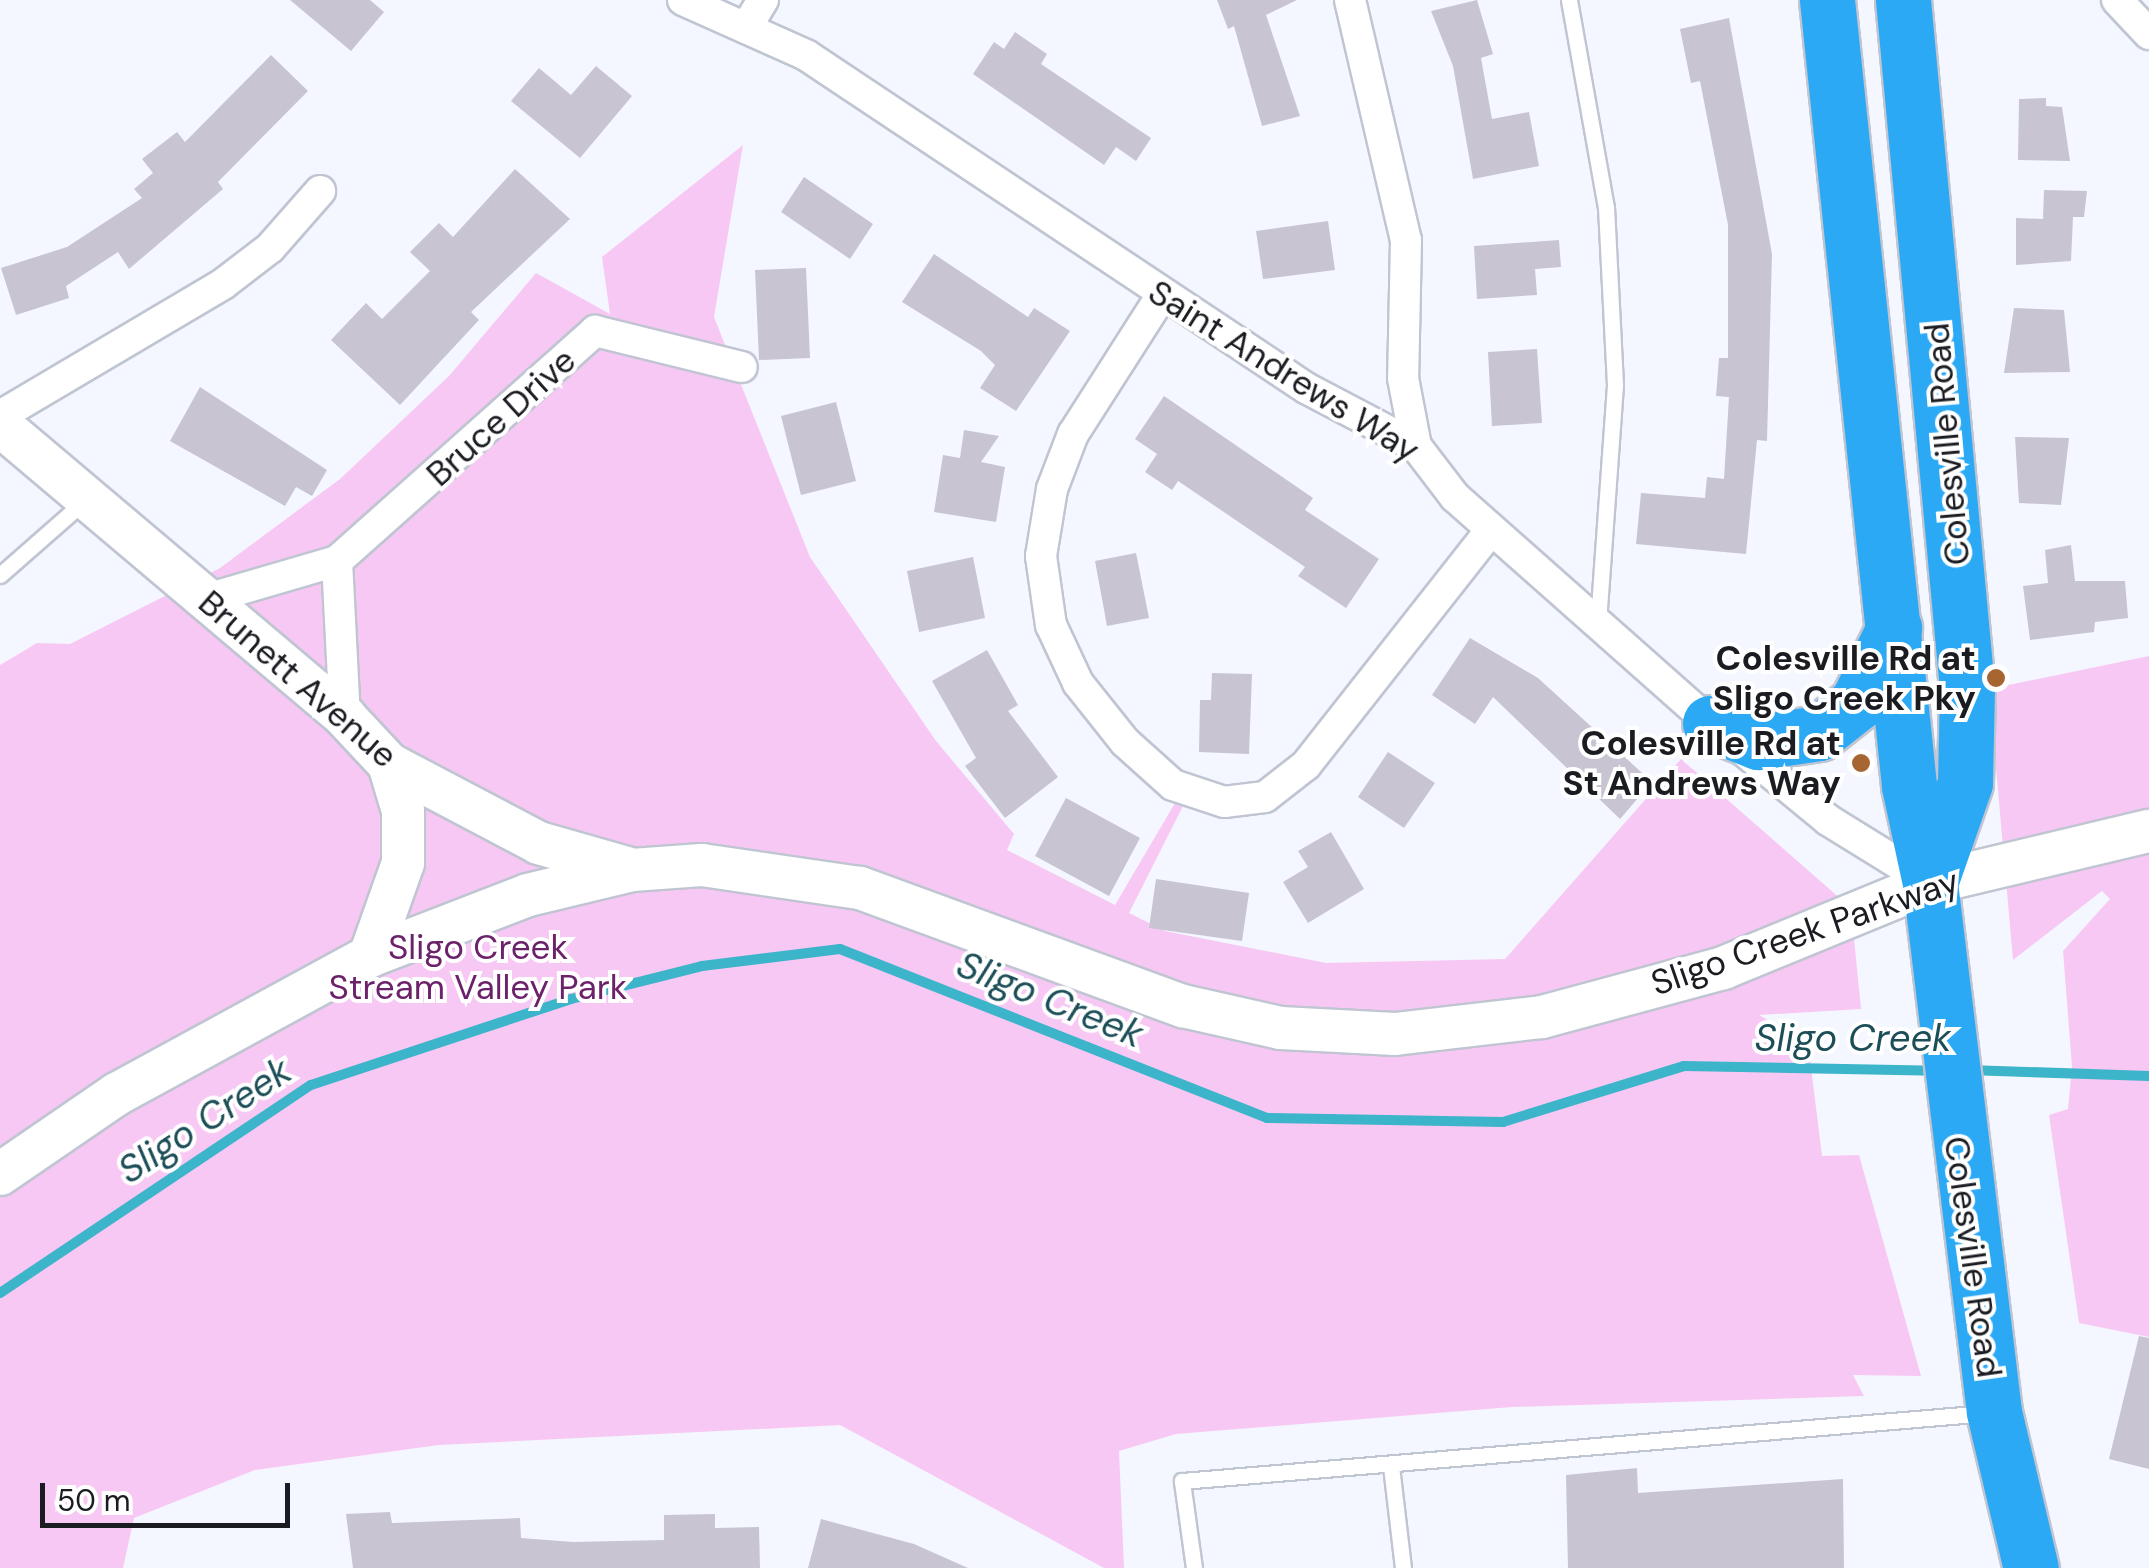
<!DOCTYPE html>
<style>
body{margin:0}
#map{position:relative;width:2149px;height:1568px;overflow:hidden;background:#f4f7ff;font-family:"DM Sans",sans-serif}
div>[style]{position:absolute}
.green>*{inset:0;background:#f8c8f4}
.stream>*{height:10px;margin:-5px;padding:0 5px;transform-origin:5px;border-radius:5px;background:#3cb4c9}
.building>*{inset:0;background:#c8c4d1}
.roads{filter:drop-shadow(2px 0 #c0c5d2) drop-shadow(-2px 0 #c0c5d2) drop-shadow(0 2px #c0c5d2) drop-shadow(0 -2px #c0c5d2)}
.lane>*{height:15px;margin:-7.5px;padding:0 7.5px;transform-origin:7.5px;border-radius:7.5px;background:#fff}
.street>*{height:30px;margin:-15px;padding:0 15px;transform-origin:15px;border-radius:15px;background:#fff}
.secondary>*{height:42px;margin:-21px;padding:0 21px;transform-origin:21px;border-radius:21px;background:#fff}
.highway>*{height:55px;margin:-27.5px;padding:0 27.5px;transform-origin:27.5px;border-radius:27.5px;background:#2ba9f5}
.dots>*{width:28px;height:28px;translate:-50% -50%;box-sizing:border-box;border:5px solid #fff;border-radius:50%}
span{translate:-50% -50%;white-space:nowrap;text-align:center;line-height:1.15;-webkit-text-stroke:8px #fff;paint-order:stroke}
.street-label{font-size:35px;color:#1a1c21}
.poi-label{font-size:35px;color:#1a1c21;font-weight:700}
.right{translate:-100% -50%;text-align:right}
.park-label{font-size:35px;color:#6c226a}
.water-label{font-size:38px;color:#1c4e58;font-style:italic}
.scale{position:absolute;left:40px;top:1483px;width:250px;height:45px;box-sizing:border-box;border:5px solid #1a1c21;border-top:0;padding-left:12px;font-size:30px;line-height:35px;white-space:nowrap;color:#1a1c21;-webkit-text-stroke:8px #fff;paint-order:stroke}
</style>
<div id="map">
<div class="green">
<div style="clip-path:polygon(743px 145px,714px 317px,810px 557px,936px 741px,1014px 834px,1007px 850px,1115px 905px,1175px 803px,1183px 806px,1129px 913px,1165px 931px,1326px 963px,1505px 959px,1681px 759px,1851px 908px,1861px 1009px,1759px 1015px,1808px 1043px,1822px 1156px,1859px 1155px,1921px 1376px,1853px 1375px,1864px 1396px,1512px 1407px,1176px 1434px,1119px 1451px,1124px 1568px,1104px 1568px,840px 1425px,439px 1445px,255px 1470px,134px 1518px,123px 1568px,0 1568px,0 665px,37px 643px,70px 644px,220px 568px,340px 479px,449px 376px,536px 273px,610px 314px,602px 257px)"></div>
<div style="clip-path:polygon(2149px 656px,2149px 1337px,2079px 1323px,2049px 1115px,2068px 1109px,2072px 1067px,2063px 951px,2110px 899px,2102px 891px,2013px 960px,1989px 689px)"></div>
</div>
<div class="stream">
<div style="left:1968px;top:1070px;width:181px;rotate:1.9deg"></div>
<div style="left:0;top:1293px;width:374px;rotate:-33.8deg"></div>
<div style="left:311px;top:1085px;width:274px;rotate:-18.3deg"></div>
<div style="left:571px;top:999px;width:135px;rotate:-14.1deg"></div>
<div style="left:702px;top:966px;width:139px;rotate:-7deg"></div>
<div style="left:840px;top:949px;width:459px;rotate:21.6deg"></div>
<div style="left:1267px;top:1118px;width:236px;rotate:1deg"></div>
<div style="left:1503px;top:1122px;width:189px;rotate:-17.2deg"></div>
<div style="left:1684px;top:1066px;width:252px;rotate:1.1deg"></div>
</div>
<div class="building">
<div style="clip-path:polygon(290px 0,370px 0,384px 12px,351px 51px)"></div>
<div style="clip-path:polygon(1217px 0,1297px 0,1266px 15px,1300px 116px,1262px 126px,1234px 26px,1228px 29px)"></div>
<div style="clip-path:polygon(1477px 0,1493px 54px,1481px 58px,1492px 119px,1529px 112px,1539px 166px,1473px 179px,1453px 66px,1431px 11px)"></div>
<div style="clip-path:polygon(1729px 18px,1772px 254px,1767px 441px,1757px 440px,1746px 554px,1636px 544px,1641px 493px,1705px 498px,1707px 477px,1724px 479px,1729px 397px,1716px 396px,1719px 358px,1728px 358px,1728px 225px,1700px 81px,1691px 83px,1680px 29px)"></div>
<div style="clip-path:polygon(1015px 32px,1047px 54px,1041px 64px,1151px 138px,1136px 161px,1116px 147px,1104px 165px,973px 74px,994px 42px,1004px 49px)"></div>
<div style="clip-path:polygon(271px 55px,308px 91px,218px 182px,223px 189px,129px 269px,118px 252px,66px 286px,69px 298px,16px 315px,1px 268px,67px 247px,142px 198px,134px 189px,153px 173px,142px 159px,177px 132px,185px 142px)"></div>
<div style="clip-path:polygon(596px 66px,632px 96px,580px 158px,511px 101px,539px 68px,571px 95px)"></div>
<div style="clip-path:polygon(2046px 98px,2046px 106px,2062px 107px,2070px 161px,2018px 160px,2019px 99px)"></div>
<div style="clip-path:polygon(515px 169px,570px 219px,471px 312px,479px 320px,400px 405px,331px 340px,366px 303px,382px 319px,430px 271px,410px 252px,439px 223px,453px 237px)"></div>
<div style="clip-path:polygon(804px 177px,873px 224px,850px 259px,781px 212px)"></div>
<div style="clip-path:polygon(2044px 190px,2087px 191px,2084px 217px,2073px 217px,2071px 261px,2016px 265px,2016px 218px,2043px 219px)"></div>
<div style="clip-path:polygon(1328px 221px,1335px 270px,1263px 279px,1256px 231px)"></div>
<div style="clip-path:polygon(1559px 240px,1561px 267px,1535px 269px,1537px 295px,1477px 299px,1474px 246px)"></div>
<div style="clip-path:polygon(934px 254px,1028px 317px,1034px 308px,1070px 331px,1016px 411px,980px 388px,995px 365px,981px 351px,902px 302px)"></div>
<div style="clip-path:polygon(806px 268px,810px 358px,759px 360px,755px 270px)"></div>
<div style="clip-path:polygon(2014px 308px,2064px 310px,2070px 372px,2004px 373px)"></div>
<div style="clip-path:polygon(1537px 349px,1542px 423px,1492px 426px,1488px 352px)"></div>
<div style="clip-path:polygon(200px 387px,327px 470px,312px 496px,296px 487px,285px 506px,170px 441px)"></div>
<div style="clip-path:polygon(1164px 396px,1313px 498px,1305px 510px,1379px 559px,1346px 608px,1298px 576px,1305px 567px,1178px 481px,1172px 490px,1145px 472px,1157px 454px,1135px 439px)"></div>
<div style="clip-path:polygon(836px 402px,856px 481px,801px 495px,781px 416px)"></div>
<div style="clip-path:polygon(964px 430px,999px 436px,981px 462px,1005px 467px,996px 522px,934px 512px,943px 455px,960px 458px)"></div>
<div style="clip-path:polygon(2015px 437px,2069px 438px,2061px 505px,2019px 503px)"></div>
<div style="clip-path:polygon(2071px 545px,2075px 581px,2125px 581px,2128px 618px,2095px 622px,2094px 632px,2030px 640px,2023px 586px,2048px 583px,2045px 550px)"></div>
<div style="clip-path:polygon(1136px 553px,1149px 618px,1107px 626px,1095px 561px)"></div>
<div style="clip-path:polygon(973px 557px,985px 618px,919px 632px,907px 571px)"></div>
<div style="clip-path:polygon(1470px 638px,1538px 678px,1652px 782px,1620px 819px,1493px 697px,1475px 724px,1432px 695px)"></div>
<div style="clip-path:polygon(987px 650px,1018px 705px,1008px 711px,1058px 777px,1005px 818px,965px 766px,976px 758px,932px 681px)"></div>
<div style="clip-path:polygon(1212px 673px,1252px 674px,1249px 754px,1199px 752px,1200px 700px,1211px 700px)"></div>
<div style="clip-path:polygon(1388px 752px,1435px 783px,1404px 828px,1358px 797px)"></div>
<div style="clip-path:polygon(1066px 798px,1140px 838px,1109px 896px,1035px 856px)"></div>
<div style="clip-path:polygon(1331px 832px,1364px 889px,1308px 923px,1283px 882px,1308px 867px,1298px 851px)"></div>
<div style="clip-path:polygon(1156px 879px,1249px 893px,1242px 941px,1149px 928px)"></div>
<div style="clip-path:polygon(2139px 1336px,2149px 1338px,2149px 1469px,2109px 1459px)"></div>
<div style="clip-path:polygon(1637px 1468px,1638px 1493px,1843px 1479px,1844px 1568px,1568px 1568px,1566px 1475px)"></div>
<div style="clip-path:polygon(390px 1512px,392px 1523px,520px 1518px,521px 1538px,573px 1542px,664px 1540px,664px 1515px,715px 1514px,715px 1528px,759px 1527px,760px 1568px,353px 1568px,346px 1514px)"></div>
<div style="clip-path:polygon(821px 1519px,914px 1544px,968px 1568px,808px 1568px)"></div>
</div>
<div class="roads">
<div class="lane">
<div style="left:1569px;top:0;width:210px;rotate:79.9deg"></div>
<div style="left:1606px;top:207px;width:178px;rotate:87.1deg"></div>
<div style="left:1615px;top:385px;width:240px;rotate:94.1deg"></div>
<div style="left:0;top:575px;width:111px;rotate:-41.3deg"></div>
<div style="left:1391px;top:1466px;width:103px;rotate:83.3deg"></div>
<div style="left:1194px;top:1568px;width:88px;rotate:-97.9deg"></div>
<div style="left:1182px;top:1481px;width:808px;rotate:-4.83deg"></div>
</div>
<div class="street">
<div style="left:683px;top:0;width:135px;rotate:24.1deg"></div>
<div style="left:806px;top:55px;width:601px;rotate:33.66deg"></div>
<div style="left:1306px;top:388px;width:124px;rotate:27.8deg"></div>
<div style="left:1416px;top:446px;width:64px;rotate:52.6deg"></div>
<div style="left:1455px;top:497px;width:341px;rotate:41.5deg"></div>
<div style="left:1710px;top:723px;width:153px;rotate:39.4deg"></div>
<div style="left:1828px;top:820px;width:120px;rotate:31.7deg"></div>
<div style="left:1350px;top:0;width:246px;rotate:76.9deg"></div>
<div style="left:1406px;top:240px;width:138px;rotate:91.2deg"></div>
<div style="left:1403px;top:378px;width:69px;rotate:79.2deg"></div>
<div style="left:2117px;top:0;width:47px;rotate:46.7deg"></div>
<div style="left:746px;top:28px;width:33px;rotate:-59deg"></div>
<div style="left:1162px;top:295px;width:165px;rotate:122.6deg"></div>
<div style="left:1073px;top:434px;width:59px;rotate:110.9deg"></div>
<div style="left:1052px;top:489px;width:68px;rotate:99.3deg"></div>
<div style="left:1041px;top:556px;width:70px;rotate:81.8deg"></div>
<div style="left:1051px;top:625px;width:64px;rotate:65deg"></div>
<div style="left:1078px;top:683px;width:75px;rotate:51.5deg"></div>
<div style="left:1125px;top:742px;width:64px;rotate:41.9deg"></div>
<div style="left:1173px;top:785px;width:54px;rotate:18.4deg"></div>
<div style="left:1224px;top:802px;width:41px;rotate:-7deg"></div>
<div style="left:1265px;top:797px;width:52px;rotate:-38deg"></div>
<div style="left:1306px;top:765px;width:299px;rotate:-51.8deg"></div>
<div style="left:0;top:416px;width:259px;rotate:-30.6deg"></div>
<div style="left:223px;top:284px;width:59px;rotate:-37.5deg"></div>
<div style="left:270px;top:248px;width:76px;rotate:-48.7deg"></div>
<div style="left:337px;top:561px;width:156px;rotate:87.1deg"></div>
<div style="left:207px;top:599px;width:135px;rotate:-16.3deg"></div>
<div style="left:337px;top:561px;width:346px;rotate:-41.7deg"></div>
<div style="left:595px;top:331px;width:151px;rotate:13.8deg"></div>
</div>
<div class="secondary">
<div style="left:0;top:425px;width:452px;rotate:40.2deg"></div>
<div style="left:345px;top:717px;width:64px;rotate:46.9deg"></div>
<div style="left:389px;top:764px;width:170px;rotate:27.8deg"></div>
<div style="left:539px;top:843px;width:91px;rotate:15.9deg"></div>
<div style="left:370px;top:956px;width:99px;rotate:-70.5deg"></div>
<div style="left:403px;top:863px;width:52px;rotate:-90deg"></div>
<div style="left:403px;top:811px;width:49px;rotate:-106.6deg"></div>
<div style="left:0;top:1174px;width:142px;rotate:-34.4deg"></div>
<div style="left:117px;top:1094px;width:288px;rotate:-28.6deg"></div>
<div style="left:370px;top:956px;width:169px;rotate:-21.1deg"></div>
<div style="left:528px;top:895px;width:107px;rotate:-13.5deg"></div>
<div style="left:632px;top:870px;width:70px;rotate:-4.1deg"></div>
<div style="left:702px;top:865px;width:160px;rotate:8.3deg"></div>
<div style="left:860px;top:888px;width:344px;rotate:20.1deg"></div>
<div style="left:1183px;top:1006px;width:100px;rotate:12.7deg"></div>
<div style="left:1281px;top:1028px;width:114px;rotate:3deg"></div>
<div style="left:1395px;top:1034px;width:148px;rotate:-6.6deg"></div>
<div style="left:1542px;top:1017px;width:188px;rotate:-15.1deg"></div>
<div style="left:1723px;top:968px;width:224px;rotate:-22.3deg"></div>
<div style="left:1930px;top:883px;width:225px;rotate:-13.4deg"></div>
</div>
<div class="highway">
<div style="left:1827px;top:0;width:790px;rotate:84.04deg"></div>
<div style="left:1909px;top:786px;width:99px;rotate:77.8deg"></div>
<div style="left:1930px;top:883px;width:533px;rotate:83.1deg"></div>
<div style="left:1994px;top:1412px;width:160px;rotate:76.7deg"></div>
<div style="left:1903px;top:0;width:691px;rotate:84.69deg"></div>
<div style="left:1967px;top:688px;width:95px;rotate:91.2deg"></div>
<div style="left:1965px;top:783px;width:106px;rotate:109.3deg"></div>
<div style="left:1710px;top:723px;width:52px;rotate:21.6deg"></div>
<div style="left:1758px;top:742px;width:62px;rotate:-8.4deg"></div>
<div style="left:1819px;top:733px;width:48px;rotate:-38.3deg"></div>
<div style="left:1857px;top:703px;width:84px;rotate:-63.7deg"></div>
</div>
</div>
<div class="dots">
<div style="left:1996px;top:678px;background:#a76531"></div>
<div style="left:1861px;top:763px;background:#a76531"></div>
</div>
<div class="street-label">
<span style="left:1284px;top:371px;rotate:32deg">Saint Andrews Way</span>
<span style="left:501px;top:417px;rotate:-42deg">Bruce Drive</span>
<span style="left:1947px;top:444px;rotate:-95deg">Colesville Road</span>
<span style="left:298px;top:679px;rotate:41deg">Brunett Avenue</span>
<span style="left:1805px;top:932px;rotate:-19deg">Sligo Creek Parkway</span>
<span style="left:1973px;top:1257px;rotate:82deg">Colesville Road</span>
</div>
<div class="poi-label">
<span class="right" style="left:1976px;top:678px">Colesville Rd at<br>Sligo Creek Pky</span>
<span class="right" style="left:1841px;top:763px">Colesville Rd at<br>St Andrews Way</span>
</div>
<div class="park-label">
<span style="left:478px;top:967px">Sligo Creek<br>Stream Valley Park</span>
</div>
<div class="water-label">
<span style="left:1050px;top:1000px;rotate:22deg">Sligo Creek</span>
<span style="left:1853px;top:1039px">Sligo Creek</span>
<span style="left:205px;top:1121px;rotate:-33deg">Sligo Creek</span>
</div>
<div class="scale">50 m</div>
</div>
